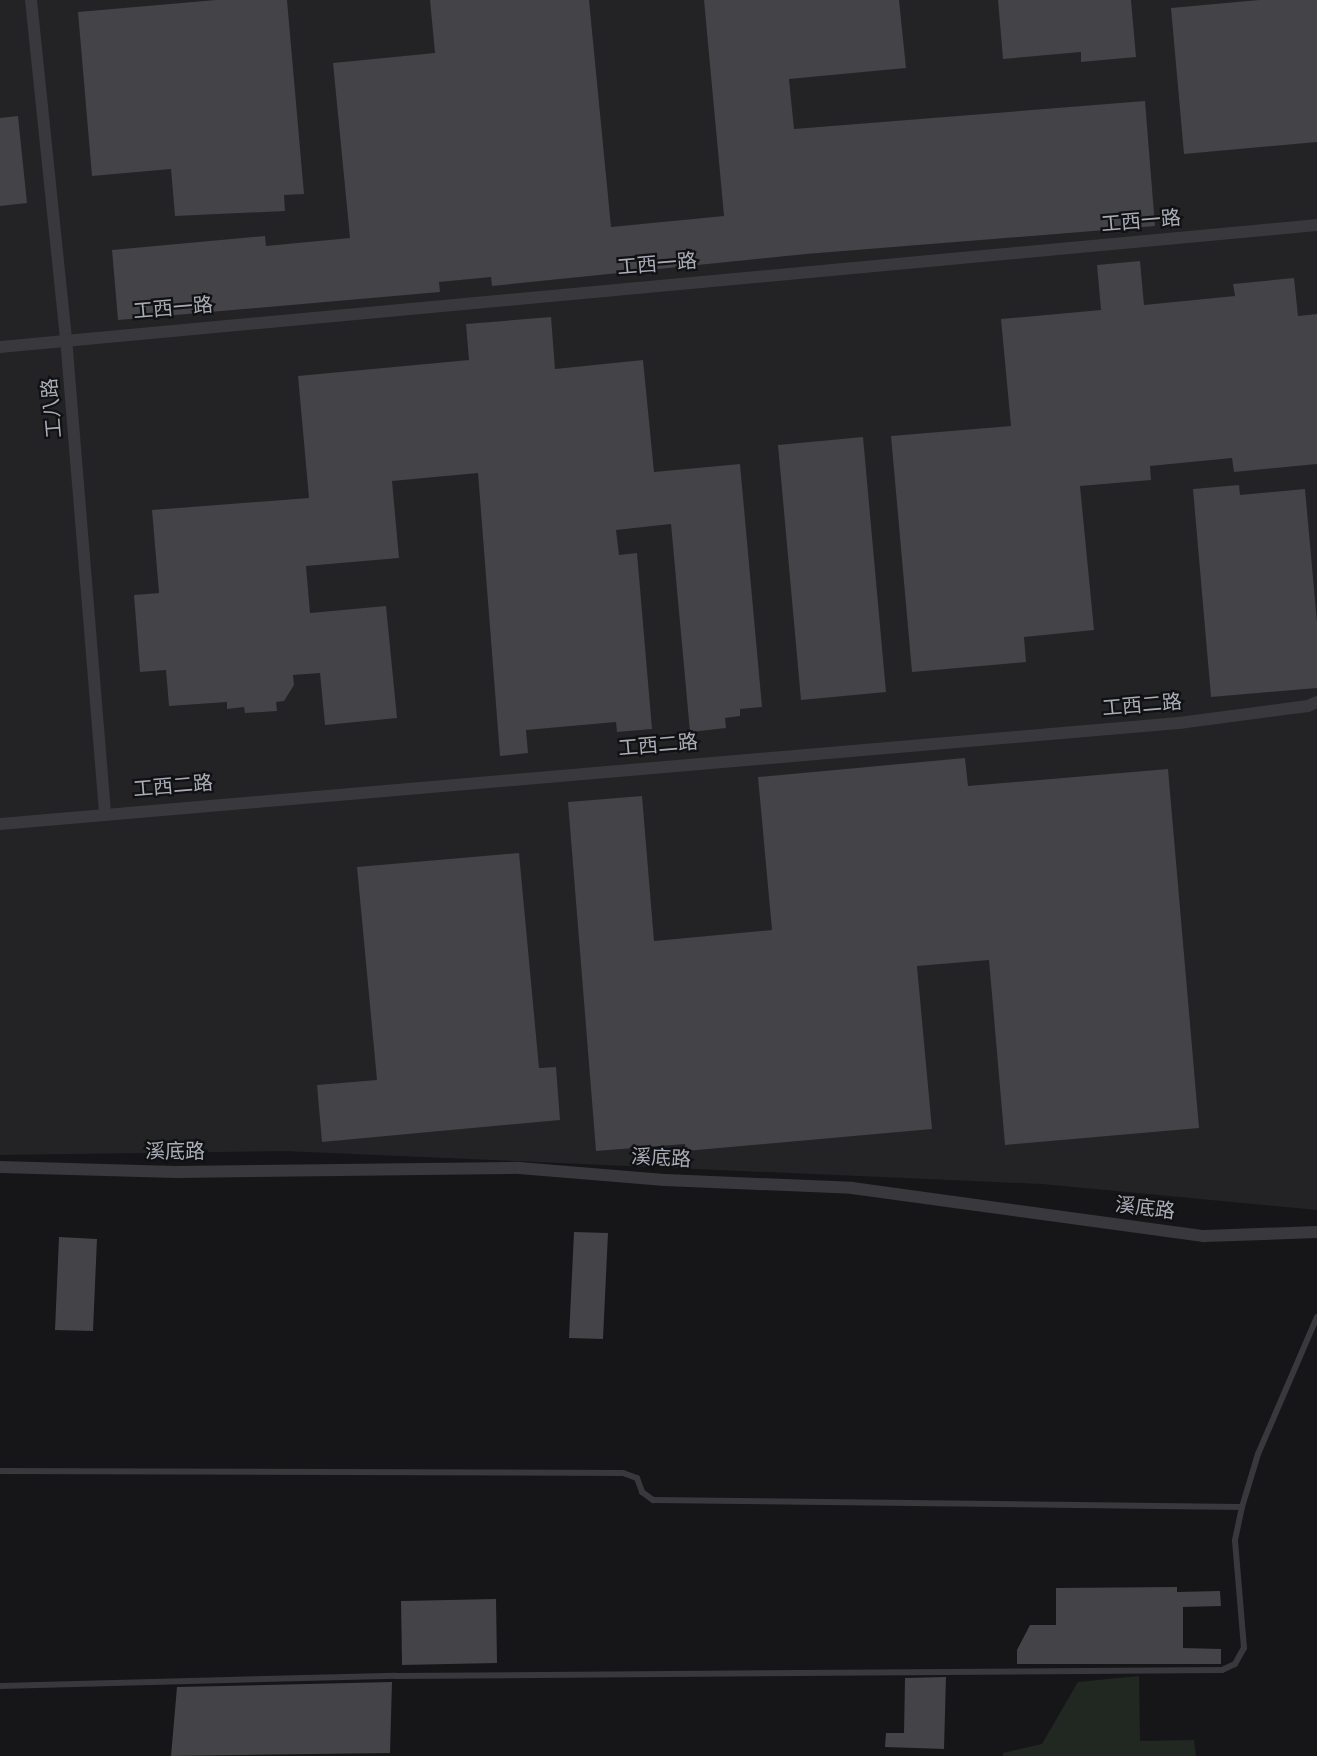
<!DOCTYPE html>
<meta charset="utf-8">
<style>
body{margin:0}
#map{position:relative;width:1317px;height:1756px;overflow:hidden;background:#161618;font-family:"Varela Round","Noto Sans TC",sans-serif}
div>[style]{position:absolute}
.built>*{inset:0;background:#232225}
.green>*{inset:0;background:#212822}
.building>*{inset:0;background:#434348}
.service>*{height:6px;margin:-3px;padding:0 3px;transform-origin:3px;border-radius:3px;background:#38383d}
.minor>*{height:12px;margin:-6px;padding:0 6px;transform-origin:6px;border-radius:6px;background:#38383d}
span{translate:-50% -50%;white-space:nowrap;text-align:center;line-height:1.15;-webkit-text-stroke:4.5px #111113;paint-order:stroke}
.street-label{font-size:20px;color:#a9adb7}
</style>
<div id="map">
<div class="built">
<div style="clip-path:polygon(0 0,1317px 0,1317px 1210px,1042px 1184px,284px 1151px,0 1155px)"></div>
</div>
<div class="green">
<div style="clip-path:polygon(1139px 1676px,1140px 1741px,1194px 1740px,1196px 1756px,1003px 1756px,1003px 1753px,1042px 1744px,1078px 1682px)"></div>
</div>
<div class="building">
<div style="clip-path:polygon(216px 0,287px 0,304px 194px,284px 195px,285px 211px,175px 216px,171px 169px,92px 176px,78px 12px)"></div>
<div style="clip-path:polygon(430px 0,589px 0,611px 227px,724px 216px,704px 0,899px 0,906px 68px,789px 79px,794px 129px,1145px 101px,1155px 226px,806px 254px,492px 286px,491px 277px,439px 282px,440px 292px,118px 320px,112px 250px,265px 236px,266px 246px,350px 238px,333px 63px,435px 53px)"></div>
<div style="clip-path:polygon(998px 0,1131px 0,1136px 57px,1081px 62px,1081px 52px,1003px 59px)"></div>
<div style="clip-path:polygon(1259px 0,1317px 0,1317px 142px,1184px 154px,1171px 8px)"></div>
<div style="clip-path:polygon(18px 116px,27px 203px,0 206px,0 118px)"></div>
<div style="clip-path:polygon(1140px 261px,1144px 305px,1235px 296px,1233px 284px,1294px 278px,1298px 316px,1317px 314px,1317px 464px,1234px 472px,1232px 458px,1150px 466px,1151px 480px,1080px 486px,1094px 630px,1024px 637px,1026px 662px,912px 672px,891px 436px,1011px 426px,1001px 319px,1101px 310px,1097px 265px)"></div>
<div style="clip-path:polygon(551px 317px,555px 369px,643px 360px,654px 472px,740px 464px,762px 707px,740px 709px,740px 716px,725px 718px,726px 728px,690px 732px,671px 524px,616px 530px,619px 555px,637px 553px,652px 729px,617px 732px,616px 722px,526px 730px,528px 753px,500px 756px,478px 473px,392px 481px,399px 558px,306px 566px,310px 613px,386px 606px,397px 718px,325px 725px,320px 673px,293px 675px,294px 685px,284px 701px,276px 702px,277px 711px,245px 713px,244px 707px,227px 709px,227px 702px,169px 706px,166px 670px,140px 672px,134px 595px,159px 593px,152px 510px,309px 498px,298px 376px,469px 360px,466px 324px)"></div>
<div style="clip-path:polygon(863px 437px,886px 692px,801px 700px,778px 445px)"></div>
<div style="clip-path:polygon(1239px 485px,1240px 495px,1305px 489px,1317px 622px,1317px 688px,1211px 697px,1193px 489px)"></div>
<div style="clip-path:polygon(965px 758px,968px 786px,1168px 769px,1199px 1128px,1005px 1145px,989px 960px,917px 966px,932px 1129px,686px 1151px,685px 1144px,596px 1151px,568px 802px,642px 796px,654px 941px,772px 930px,758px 777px)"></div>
<div style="clip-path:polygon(519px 853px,539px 1068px,556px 1067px,560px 1120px,322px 1142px,317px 1085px,377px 1080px,357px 867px)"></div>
<div style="clip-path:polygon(574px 1232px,608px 1233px,603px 1339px,569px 1338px)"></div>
<div style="clip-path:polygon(59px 1237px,97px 1239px,93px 1331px,55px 1330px)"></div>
<div style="clip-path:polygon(1177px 1587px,1177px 1592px,1220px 1591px,1221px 1606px,1183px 1607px,1183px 1648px,1221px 1649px,1221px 1664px,1017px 1664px,1017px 1650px,1030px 1625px,1056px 1625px,1056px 1588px)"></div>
<div style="clip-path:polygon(496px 1599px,497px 1663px,402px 1665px,401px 1601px)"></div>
<div style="clip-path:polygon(946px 1677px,944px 1749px,885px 1747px,886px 1733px,904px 1733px,905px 1678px)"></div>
<div style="clip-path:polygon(392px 1682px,390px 1753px,171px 1756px,177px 1687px)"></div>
</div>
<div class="service">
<div style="left:0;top:1471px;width:623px;rotate:0.18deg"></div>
<div style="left:623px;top:1473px;width:15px;rotate:20deg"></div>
<div style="left:637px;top:1478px;width:15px;rotate:70deg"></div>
<div style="left:642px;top:1492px;width:14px;rotate:36deg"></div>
<div style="left:653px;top:1500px;width:589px;rotate:0.68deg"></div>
<div style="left:1242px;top:1507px;width:55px;rotate:-73.2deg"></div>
<div style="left:1258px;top:1454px;width:149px;rotate:-66.7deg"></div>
<div style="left:0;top:1686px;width:395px;rotate:-1.5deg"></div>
<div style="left:395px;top:1676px;width:827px;rotate:-0.42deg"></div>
<div style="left:1222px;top:1670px;width:14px;rotate:-25deg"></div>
<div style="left:1235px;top:1664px;width:18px;rotate:-61deg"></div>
<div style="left:1244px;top:1648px;width:108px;rotate:-94.8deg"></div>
<div style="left:1235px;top:1540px;width:34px;rotate:-78deg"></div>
</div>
<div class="minor">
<div style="left:31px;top:0;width:340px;rotate:84.1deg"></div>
<div style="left:66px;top:338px;width:477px;rotate:85.3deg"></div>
<div style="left:0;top:347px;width:1323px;rotate:-5.29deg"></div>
<div style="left:0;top:824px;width:1183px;rotate:-4.9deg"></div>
<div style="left:1179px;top:723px;width:130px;rotate:-7.5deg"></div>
<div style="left:1308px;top:706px;width:10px;rotate:-24deg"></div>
<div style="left:0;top:1167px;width:176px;rotate:1.6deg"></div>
<div style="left:176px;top:1172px;width:343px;rotate:-0.7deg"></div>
<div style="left:519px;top:1168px;width:146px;rotate:4.7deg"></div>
<div style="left:665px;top:1180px;width:187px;rotate:2.4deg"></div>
<div style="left:852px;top:1188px;width:355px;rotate:7.8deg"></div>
<div style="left:1204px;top:1236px;width:113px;rotate:-2deg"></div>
</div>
<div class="street-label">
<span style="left:1141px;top:222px;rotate:-5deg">工西一路</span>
<span style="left:657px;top:265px;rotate:-5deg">工西一路</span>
<span style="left:173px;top:309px;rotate:-5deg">工西一路</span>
<span style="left:53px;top:408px;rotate:-95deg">工八路</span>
<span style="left:1142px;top:706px;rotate:-5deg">工西二路</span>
<span style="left:658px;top:746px;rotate:-5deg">工西二路</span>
<span style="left:173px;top:787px;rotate:-5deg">工西二路</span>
<span style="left:175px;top:1152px">溪底路</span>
<span style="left:661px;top:1159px;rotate:3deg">溪底路</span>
<span style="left:1145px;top:1209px;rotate:7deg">溪底路</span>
</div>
</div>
